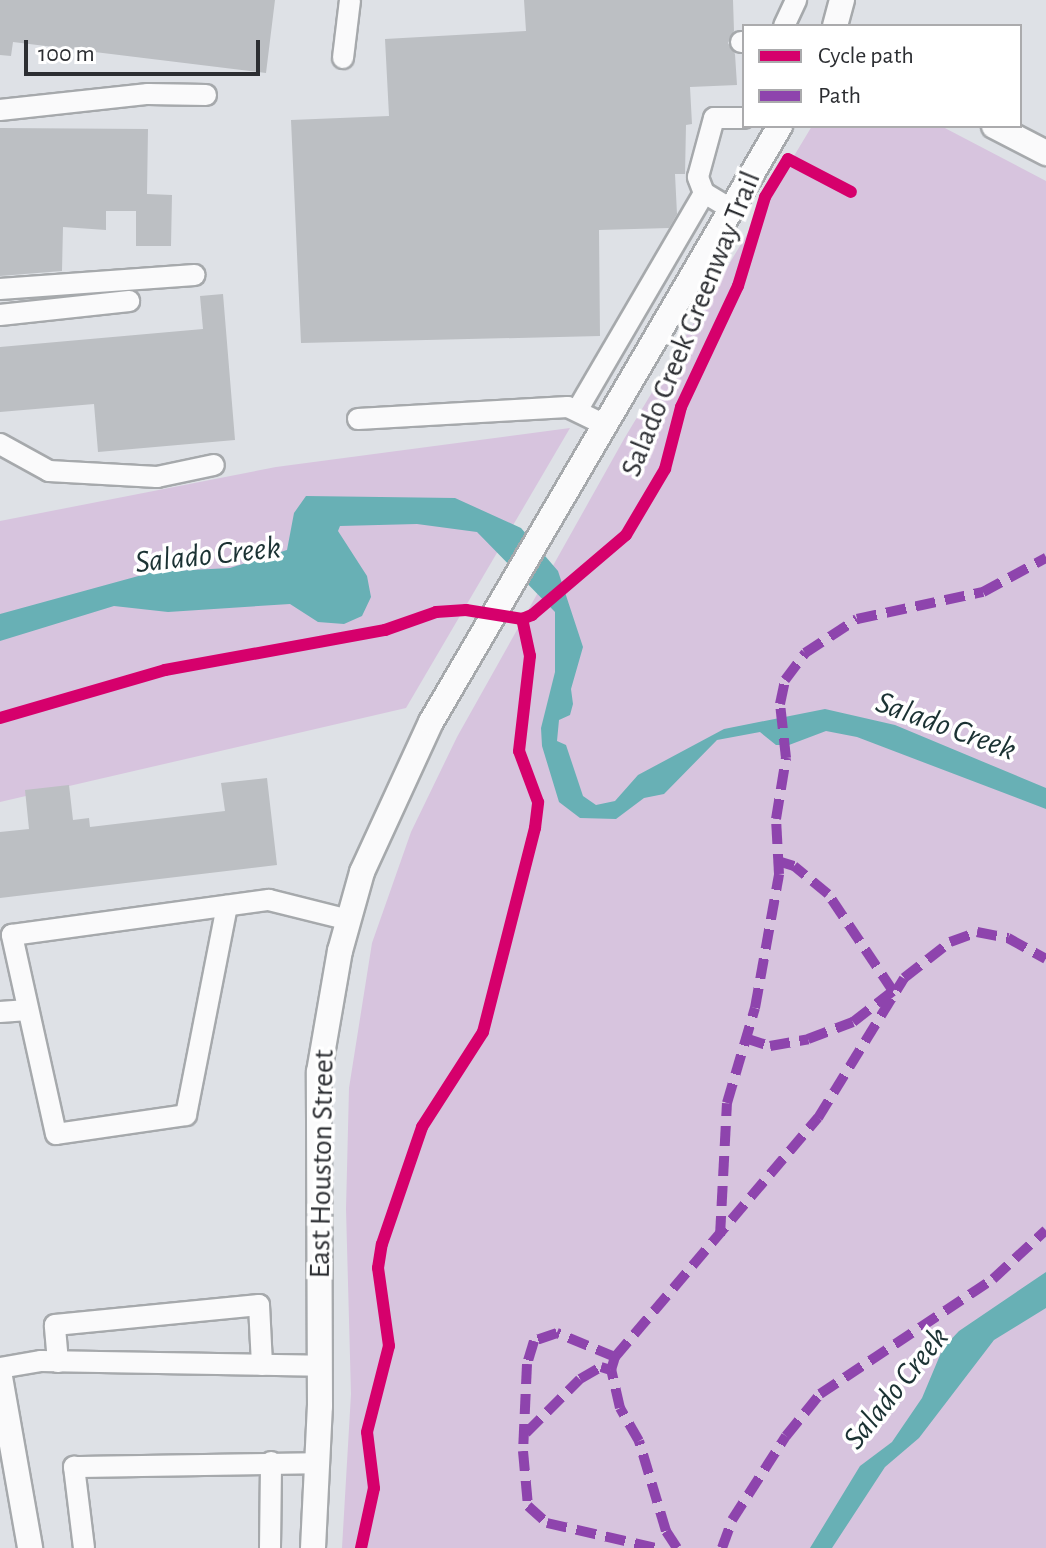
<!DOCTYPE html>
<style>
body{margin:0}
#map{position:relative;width:1046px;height:1548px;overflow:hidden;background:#dee1e6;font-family:"Alegreya Sans",sans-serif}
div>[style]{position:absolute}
.green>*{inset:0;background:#d7c4de}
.water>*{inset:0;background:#68b0b5}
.building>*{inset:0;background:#bcbfc3}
.roads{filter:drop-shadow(2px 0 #a6a9ac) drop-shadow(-2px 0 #a6a9ac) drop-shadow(0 2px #a6a9ac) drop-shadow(0 -2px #a6a9ac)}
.minor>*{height:20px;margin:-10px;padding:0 10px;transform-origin:10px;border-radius:10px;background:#fafafb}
.major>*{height:24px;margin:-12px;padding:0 12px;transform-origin:12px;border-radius:12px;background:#fafafb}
.quiet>*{height:10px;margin-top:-5px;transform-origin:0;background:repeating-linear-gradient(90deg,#8e44ad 0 20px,transparent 0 30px)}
.cycleway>*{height:12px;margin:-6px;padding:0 6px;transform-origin:6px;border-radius:6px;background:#d6006c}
span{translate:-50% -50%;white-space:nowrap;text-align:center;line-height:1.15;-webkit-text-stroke:7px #fff;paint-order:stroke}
.street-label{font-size:30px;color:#2c2e32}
.water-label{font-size:32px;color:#1b3233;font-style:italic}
.legend{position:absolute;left:742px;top:24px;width:280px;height:104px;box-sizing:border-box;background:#fff;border:2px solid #ababad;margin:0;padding:10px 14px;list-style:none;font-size:24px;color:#2c2e32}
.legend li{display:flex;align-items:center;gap:16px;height:40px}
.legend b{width:40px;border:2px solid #ababad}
.scale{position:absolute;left:24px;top:40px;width:236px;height:36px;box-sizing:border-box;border:4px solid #2c2e32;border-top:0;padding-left:10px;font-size:24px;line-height:28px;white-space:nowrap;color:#2c2e32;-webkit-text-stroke:6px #fff;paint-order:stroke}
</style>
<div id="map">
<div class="green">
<div style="clip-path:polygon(812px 126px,941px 126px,1046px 181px,1046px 1548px,342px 1548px,351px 1394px,346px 1209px,349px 1088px,372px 943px,411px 832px,457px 737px,624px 439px)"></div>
<div style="clip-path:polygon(570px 428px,406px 708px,0 802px,0 521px,276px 467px)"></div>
</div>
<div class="water">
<div style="clip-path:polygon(306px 496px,455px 498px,521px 528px,558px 571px,583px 647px,571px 689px,573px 704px,570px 715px,559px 720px,557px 741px,566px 745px,583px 796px,596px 805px,615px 801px,638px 775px,724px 729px,825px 709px,895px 725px,1046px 788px,1046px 809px,857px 737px,826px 731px,789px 745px,776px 745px,760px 732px,717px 740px,664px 794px,644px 798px,616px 819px,580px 818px,559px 802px,542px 746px,541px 728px,555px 672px,555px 612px,477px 532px,417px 524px,340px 526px,338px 531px,367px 576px,371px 597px,362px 616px,344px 624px,318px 622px,290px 604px,168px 612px,114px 606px,0 641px,0 614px,153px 572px,230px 568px,287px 550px,294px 513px)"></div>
<div style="clip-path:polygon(1046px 1272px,1046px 1308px,994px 1340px,919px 1438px,885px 1467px,832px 1548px,810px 1548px,860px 1466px,892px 1442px,922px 1398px,943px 1348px,959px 1331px)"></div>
</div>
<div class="building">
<div style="clip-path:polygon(0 0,275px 0,266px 73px,13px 42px,11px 56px,0 55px)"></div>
<div style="clip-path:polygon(524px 0,733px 0,734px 31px,728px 43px,735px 54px,737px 85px,690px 87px,692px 124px,686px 125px,685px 174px,675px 174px,677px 214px,669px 228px,599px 230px,600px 336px,301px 343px,291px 120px,389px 116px,385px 39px,526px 31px)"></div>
<div style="clip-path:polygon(0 128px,148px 129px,147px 194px,172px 195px,171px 246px,136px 246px,136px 211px,106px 211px,106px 230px,63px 227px,62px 271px,0 276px)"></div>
<div style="clip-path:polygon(223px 294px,235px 440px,98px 452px,94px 404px,0 412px,0 347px,203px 329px,200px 296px)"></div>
<div style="clip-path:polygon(267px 778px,277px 865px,0 898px,0 832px,29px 829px,25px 790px,69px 785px,73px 820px,89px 818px,90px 827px,225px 811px,221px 783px)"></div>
</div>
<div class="roads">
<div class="minor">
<div style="left:784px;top:26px;width:29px;rotate:-65deg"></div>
<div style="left:741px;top:42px;width:3px"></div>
<div style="left:343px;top:58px;width:58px;rotate:-83.1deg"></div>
<div style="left:0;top:110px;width:149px;rotate:-6.2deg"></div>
<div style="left:148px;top:94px;width:58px;rotate:1deg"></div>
<div style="left:731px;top:209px;width:31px;rotate:-149deg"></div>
<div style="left:704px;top:193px;width:17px;rotate:-111deg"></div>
<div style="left:698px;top:177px;width:61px;rotate:-74.8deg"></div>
<div style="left:714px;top:118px;width:30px"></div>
<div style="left:0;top:289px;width:195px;rotate:-4.1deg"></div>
<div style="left:0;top:315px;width:130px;rotate:-6.2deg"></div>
<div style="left:578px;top:409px;width:250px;rotate:-59.7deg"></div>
<div style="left:358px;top:419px;width:210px;rotate:-3.3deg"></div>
<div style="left:568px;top:407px;width:43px;rotate:26deg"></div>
<div style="left:0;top:444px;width:56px;rotate:28.9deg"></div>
<div style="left:49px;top:471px;width:108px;rotate:3.2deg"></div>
<div style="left:157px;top:477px;width:58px;rotate:-11.9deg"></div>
<div style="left:227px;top:906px;width:213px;rotate:101.1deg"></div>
<div style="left:186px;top:1115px;width:131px;rotate:171.7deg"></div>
<div style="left:56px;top:1134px;width:204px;rotate:-102.5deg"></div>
<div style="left:12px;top:935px;width:259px;rotate:-7.8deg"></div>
<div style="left:269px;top:900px;width:82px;rotate:14deg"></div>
<div style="left:0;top:1012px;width:28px;rotate:-4deg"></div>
<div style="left:58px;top:1362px;width:37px;rotate:-95deg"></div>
<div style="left:55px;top:1325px;width:205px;rotate:-5.6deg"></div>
<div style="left:259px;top:1305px;width:60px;rotate:87.1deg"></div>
<div style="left:0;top:1368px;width:42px;rotate:-9.7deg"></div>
<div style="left:41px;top:1361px;width:279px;rotate:1deg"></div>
<div style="left:84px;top:1548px;width:82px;rotate:-97deg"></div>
<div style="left:74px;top:1467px;width:245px;rotate:-0.9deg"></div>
<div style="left:270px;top:1548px;width:86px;rotate:-89.3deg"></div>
</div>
<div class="major">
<div style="left:835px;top:26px;width:27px;rotate:-75deg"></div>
<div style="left:994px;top:126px;width:59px;rotate:27.4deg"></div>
<div style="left:0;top:1377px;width:174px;rotate:80deg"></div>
<div style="left:313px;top:1548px;width:142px;rotate:-87.2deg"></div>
<div style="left:320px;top:1406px;width:334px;rotate:-90.2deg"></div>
<div style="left:319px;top:1072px;width:123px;rotate:-80.2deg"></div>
<div style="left:340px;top:951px;width:82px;rotate:-74.4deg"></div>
<div style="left:362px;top:872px;width:165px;rotate:-65.3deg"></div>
<div style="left:431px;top:722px;width:691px;rotate:-59.65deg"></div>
</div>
</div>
<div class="quiet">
<div style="left:745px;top:1038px;width:26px;rotate:18deg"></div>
<div style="left:770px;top:1046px;width:39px;rotate:-10deg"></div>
<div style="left:808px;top:1039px;width:48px;rotate:-20.7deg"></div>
<div style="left:853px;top:1022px;width:51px;rotate:-37.8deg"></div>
<div style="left:893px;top:991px;width:117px;rotate:-123.8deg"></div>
<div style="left:828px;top:894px;width:44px;rotate:-140.5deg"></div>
<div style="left:794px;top:866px;width:17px;rotate:-163deg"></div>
<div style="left:720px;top:1236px;width:133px;rotate:-87deg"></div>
<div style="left:727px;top:1103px;width:99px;rotate:-73.6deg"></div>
<div style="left:755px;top:1008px;width:136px;rotate:-79.8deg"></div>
<div style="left:779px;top:874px;width:55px;rotate:-93.1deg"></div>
<div style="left:776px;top:819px;width:62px;rotate:-80.7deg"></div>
<div style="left:786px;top:758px;width:54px;rotate:-96.3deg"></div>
<div style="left:780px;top:704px;width:25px;rotate:-78deg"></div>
<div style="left:785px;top:680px;width:34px;rotate:-53deg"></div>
<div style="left:805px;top:653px;width:62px;rotate:-33.2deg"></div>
<div style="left:857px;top:619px;width:129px;rotate:-12.1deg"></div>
<div style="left:983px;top:592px;width:72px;rotate:-28.4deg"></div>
<div style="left:615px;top:1357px;width:63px;rotate:-157.5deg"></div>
<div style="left:557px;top:1333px;width:24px;rotate:161deg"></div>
<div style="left:534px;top:1341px;width:24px;rotate:107deg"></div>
<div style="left:527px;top:1364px;width:87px;rotate:92.6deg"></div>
<div style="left:523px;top:1451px;width:55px;rotate:84.8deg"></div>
<div style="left:528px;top:1506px;width:25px;rotate:42deg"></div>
<div style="left:547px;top:1523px;width:111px;rotate:13deg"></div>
<div style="left:526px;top:1433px;width:76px;rotate:-45deg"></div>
<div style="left:580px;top:1379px;width:24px;rotate:-30deg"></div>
<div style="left:601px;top:1367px;width:10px;rotate:17deg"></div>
<div style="left:677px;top:1548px;width:20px;rotate:-123deg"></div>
<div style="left:666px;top:1531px;width:94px;rotate:-106.7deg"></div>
<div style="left:639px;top:1441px;width:38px;rotate:-120deg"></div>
<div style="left:620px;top:1408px;width:39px;rotate:-103deg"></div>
<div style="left:611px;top:1370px;width:14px;rotate:-73deg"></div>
<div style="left:615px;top:1357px;width:314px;rotate:-49.7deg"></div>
<div style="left:818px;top:1118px;width:164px;rotate:-58.4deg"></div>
<div style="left:904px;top:978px;width:58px;rotate:-38deg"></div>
<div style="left:950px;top:942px;width:29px;rotate:-20deg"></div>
<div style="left:977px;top:932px;width:32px;rotate:11deg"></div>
<div style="left:1008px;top:938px;width:43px;rotate:28.9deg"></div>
<div style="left:722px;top:1548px;width:30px;rotate:-70deg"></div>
<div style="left:732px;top:1520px;width:100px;rotate:-57.3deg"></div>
<div style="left:786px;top:1436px;width:54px;rotate:-51deg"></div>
<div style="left:820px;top:1394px;width:208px;rotate:-33.6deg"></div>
<div style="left:993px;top:1279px;width:72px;rotate:-42.8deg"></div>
</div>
<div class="cycleway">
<div style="left:0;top:718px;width:172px;rotate:-16.2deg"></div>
<div style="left:165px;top:670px;width:224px;rotate:-10.3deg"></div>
<div style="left:385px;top:630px;width:54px;rotate:-19.4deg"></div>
<div style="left:436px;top:612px;width:30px;rotate:-4deg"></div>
<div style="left:466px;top:610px;width:57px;rotate:9.1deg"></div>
<div style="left:522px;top:619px;width:11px;rotate:-22deg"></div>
<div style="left:532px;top:615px;width:123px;rotate:-40.4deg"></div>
<div style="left:626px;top:535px;width:77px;rotate:-59.4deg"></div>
<div style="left:665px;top:469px;width:64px;rotate:-75.5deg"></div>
<div style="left:681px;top:407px;width:134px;rotate:-64.8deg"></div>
<div style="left:738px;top:286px;width:93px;rotate:-73.1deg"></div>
<div style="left:765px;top:197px;width:44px;rotate:-58.8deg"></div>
<div style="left:788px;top:159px;width:71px;rotate:27.6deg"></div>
<div style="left:361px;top:1548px;width:61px;rotate:-77.8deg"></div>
<div style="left:374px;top:1488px;width:56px;rotate:-97.1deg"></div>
<div style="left:367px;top:1432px;width:89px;rotate:-75.7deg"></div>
<div style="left:389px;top:1346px;width:79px;rotate:-98deg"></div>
<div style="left:378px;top:1268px;width:24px;rotate:-81deg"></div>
<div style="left:382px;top:1244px;width:124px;rotate:-71.1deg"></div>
<div style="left:422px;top:1127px;width:113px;rotate:-57.3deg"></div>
<div style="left:483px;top:1032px;width:211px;rotate:-75.7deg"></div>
<div style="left:535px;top:828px;width:26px;rotate:-83deg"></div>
<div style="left:538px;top:802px;width:54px;rotate:-110.4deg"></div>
<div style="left:519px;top:751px;width:96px;rotate:-83.4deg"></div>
<div style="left:530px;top:656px;width:38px;rotate:-102deg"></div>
</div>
<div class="street-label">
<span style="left:691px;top:324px;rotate:-68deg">Salado Creek Greenway Trail</span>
<span style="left:322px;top:1164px;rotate:-89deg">East Houston Street</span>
</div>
<div class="water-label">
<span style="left:208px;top:555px;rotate:-6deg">Salado Creek</span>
<span style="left:946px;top:726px;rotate:20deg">Salado Creek</span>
<span style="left:896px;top:1388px;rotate:-51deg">Salado Creek</span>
</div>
<ul class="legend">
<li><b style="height:10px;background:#d6006c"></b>Cycle path</li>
<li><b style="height:10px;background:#8e44ad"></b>Path</li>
</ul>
<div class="scale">100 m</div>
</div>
